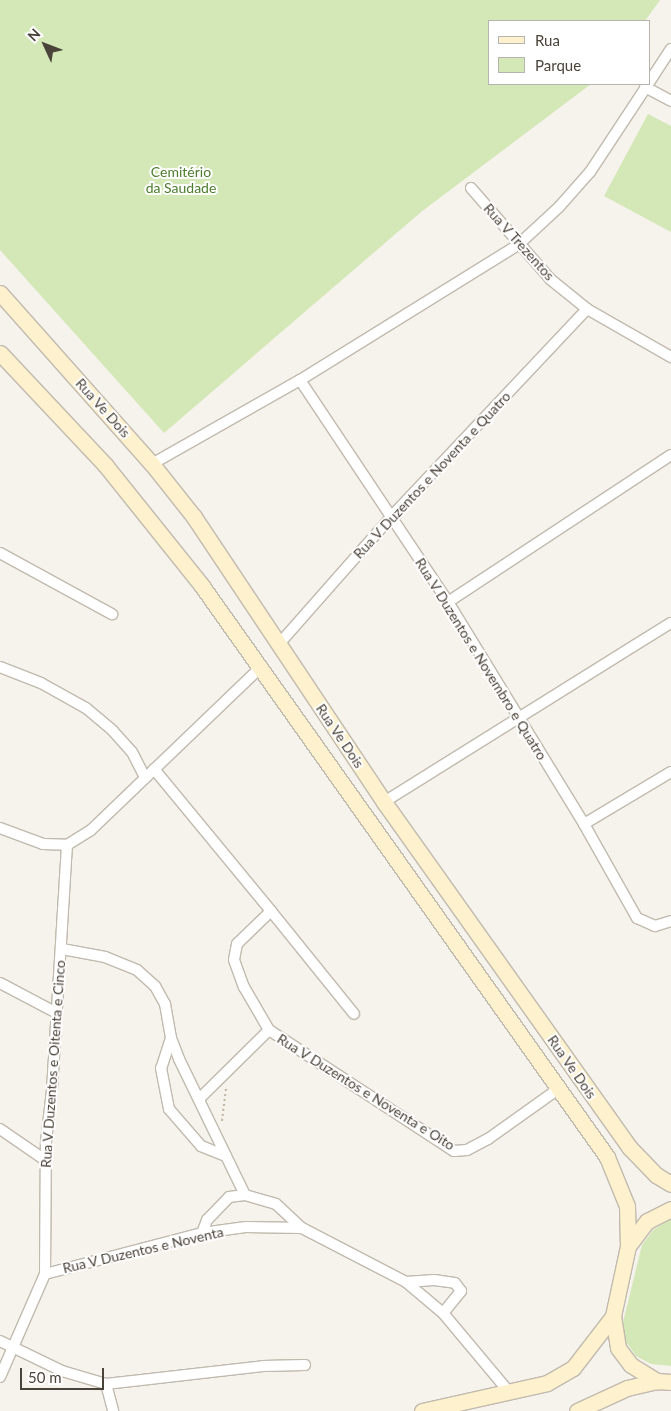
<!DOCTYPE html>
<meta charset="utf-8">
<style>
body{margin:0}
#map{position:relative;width:671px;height:1411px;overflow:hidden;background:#f6f2ec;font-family:Lato,sans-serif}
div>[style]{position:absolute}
.green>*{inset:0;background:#d3e8b6}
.path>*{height:2px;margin-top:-1px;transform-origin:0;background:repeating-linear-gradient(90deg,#c3b6a0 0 2.5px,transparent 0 5px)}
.roads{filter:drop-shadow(1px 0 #c1baae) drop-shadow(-1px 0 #c1baae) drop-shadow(0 1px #c1baae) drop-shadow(0 -1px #c1baae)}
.minor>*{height:10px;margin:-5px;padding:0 5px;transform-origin:5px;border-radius:5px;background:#fff}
.secondary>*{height:15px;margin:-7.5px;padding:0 7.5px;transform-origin:7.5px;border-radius:7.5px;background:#fef1ce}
span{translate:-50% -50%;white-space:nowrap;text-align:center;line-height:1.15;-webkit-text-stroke:4px #fff;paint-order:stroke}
.park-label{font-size:14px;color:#4c7c2c}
.street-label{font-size:14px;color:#4a4339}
.legend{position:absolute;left:488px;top:20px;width:162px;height:65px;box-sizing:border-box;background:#fff;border:1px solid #b7b4b0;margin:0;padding:6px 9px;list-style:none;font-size:15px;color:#4a4339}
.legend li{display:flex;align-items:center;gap:10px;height:25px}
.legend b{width:25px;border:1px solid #b7b4b0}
.north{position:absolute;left:20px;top:20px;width:50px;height:50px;-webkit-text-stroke:4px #fff;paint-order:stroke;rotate:313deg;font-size:14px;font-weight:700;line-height:20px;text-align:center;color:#4a4339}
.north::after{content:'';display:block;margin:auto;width:18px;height:22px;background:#4a4339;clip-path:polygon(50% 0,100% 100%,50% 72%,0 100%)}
.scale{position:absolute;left:20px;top:1368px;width:84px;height:22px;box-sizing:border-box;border:2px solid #4a4339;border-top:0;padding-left:6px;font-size:15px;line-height:18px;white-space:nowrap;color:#4a4339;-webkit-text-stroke:4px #fff;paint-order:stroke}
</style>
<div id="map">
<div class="green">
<div style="clip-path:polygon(0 0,660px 0,645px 21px,490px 21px,490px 84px,591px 84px,421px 212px,164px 433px,0 250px)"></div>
<div style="clip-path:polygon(648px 114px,671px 126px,671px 232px,604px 196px)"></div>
<div style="clip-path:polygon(671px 1219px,671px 1366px,651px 1364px,636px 1356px,625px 1340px,622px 1326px,642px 1245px,653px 1230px)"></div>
</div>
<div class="path">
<div style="left:222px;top:1121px;width:33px;rotate:-83deg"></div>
</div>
<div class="roads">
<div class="minor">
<div style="left:650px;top:81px;width:38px;rotate:-57deg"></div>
<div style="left:645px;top:87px;width:30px;rotate:28deg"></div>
<div style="left:471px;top:188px;width:121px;rotate:49deg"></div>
<div style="left:550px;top:279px;width:48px;rotate:39deg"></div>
<div style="left:587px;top:309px;width:97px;rotate:29.7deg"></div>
<div style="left:300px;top:380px;width:267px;rotate:56.3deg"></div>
<div style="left:448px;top:602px;width:260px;rotate:58.5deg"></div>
<div style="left:584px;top:824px;width:108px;rotate:60.6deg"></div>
<div style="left:637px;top:918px;width:20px;rotate:24deg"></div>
<div style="left:655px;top:926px;width:17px;rotate:-17deg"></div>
<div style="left:152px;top:464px;width:170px;rotate:-29.6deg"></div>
<div style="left:300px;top:380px;width:258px;rotate:-31.8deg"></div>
<div style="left:519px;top:244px;width:54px;rotate:-42.8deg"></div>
<div style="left:559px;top:207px;width:47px;rotate:-48.5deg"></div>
<div style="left:590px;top:172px;width:105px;rotate:-56.6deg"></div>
<div style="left:0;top:553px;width:128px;rotate:28.6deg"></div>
<div style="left:448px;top:602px;width:267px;rotate:-33.4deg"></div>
<div style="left:279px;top:644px;width:169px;rotate:-48.6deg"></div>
<div style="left:391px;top:517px;width:286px;rotate:-46.7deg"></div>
<div style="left:0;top:667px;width:44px;rotate:21.3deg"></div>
<div style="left:41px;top:683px;width:51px;rotate:29.1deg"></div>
<div style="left:86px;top:708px;width:35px;rotate:40deg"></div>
<div style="left:113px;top:731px;width:28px;rotate:48deg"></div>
<div style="left:132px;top:752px;width:29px;rotate:63deg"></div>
<div style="left:154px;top:769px;width:184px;rotate:50.5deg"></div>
<div style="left:271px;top:911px;width:47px;rotate:135.9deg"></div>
<div style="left:237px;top:944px;width:16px;rotate:101deg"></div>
<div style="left:234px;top:960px;width:29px;rotate:70deg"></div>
<div style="left:244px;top:987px;width:50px;rotate:59.8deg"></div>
<div style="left:269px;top:1030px;width:221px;rotate:33.2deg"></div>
<div style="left:454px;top:1151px;width:13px;rotate:-4deg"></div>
<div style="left:467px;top:1150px;width:24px;rotate:-28deg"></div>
<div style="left:488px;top:1139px;width:86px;rotate:-35.5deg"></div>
<div style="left:384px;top:802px;width:338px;rotate:-32deg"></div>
<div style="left:584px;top:824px;width:101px;rotate:-30.9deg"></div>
<div style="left:0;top:828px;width:46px;rotate:20.4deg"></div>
<div style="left:43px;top:844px;width:24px;rotate:2deg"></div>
<div style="left:67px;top:845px;width:28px;rotate:-32deg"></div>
<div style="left:91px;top:830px;width:237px;rotate:-43.8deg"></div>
<div style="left:271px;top:911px;width:132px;rotate:51.1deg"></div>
<div style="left:62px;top:949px;width:44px;rotate:10.5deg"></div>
<div style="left:105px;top:957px;width:35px;rotate:22deg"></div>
<div style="left:137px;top:970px;width:24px;rotate:42deg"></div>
<div style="left:155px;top:986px;width:21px;rotate:61deg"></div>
<div style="left:165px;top:1004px;width:35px;rotate:80deg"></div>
<div style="left:171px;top:1038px;width:22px;rotate:69deg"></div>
<div style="left:179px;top:1059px;width:151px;rotate:64.1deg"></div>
<div style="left:0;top:983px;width:64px;rotate:27.8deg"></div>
<div style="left:171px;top:1038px;width:32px;rotate:108deg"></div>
<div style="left:161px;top:1068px;width:42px;rotate:79deg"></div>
<div style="left:169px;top:1109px;width:49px;rotate:49.1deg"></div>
<div style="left:201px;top:1146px;width:27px;rotate:22deg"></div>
<div style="left:199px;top:1099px;width:98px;rotate:-44.6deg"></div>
<div style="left:0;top:1129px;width:55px;rotate:34.6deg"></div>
<div style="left:202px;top:1233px;width:14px;rotate:-69deg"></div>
<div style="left:207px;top:1220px;width:32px;rotate:-46deg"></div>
<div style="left:229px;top:1197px;width:16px;rotate:-7deg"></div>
<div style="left:245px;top:1195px;width:32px;rotate:16deg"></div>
<div style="left:276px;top:1204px;width:35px;rotate:43deg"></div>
<div style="left:302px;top:1228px;width:117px;rotate:27.4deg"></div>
<div style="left:406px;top:1282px;width:48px;rotate:40deg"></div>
<div style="left:443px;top:1313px;width:103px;rotate:50.1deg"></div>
<div style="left:45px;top:1274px;width:162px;rotate:-14.6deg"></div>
<div style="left:202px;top:1233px;width:44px;rotate:-7.8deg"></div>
<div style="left:246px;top:1227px;width:56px;rotate:1deg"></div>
<div style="left:406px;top:1282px;width:28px;rotate:-4deg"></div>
<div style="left:434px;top:1280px;width:21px;rotate:8deg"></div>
<div style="left:455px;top:1283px;width:10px;rotate:53deg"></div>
<div style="left:461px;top:1291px;width:28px;rotate:129deg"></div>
<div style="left:0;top:1341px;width:69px;rotate:25.8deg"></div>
<div style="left:62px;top:1371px;width:46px;rotate:16.5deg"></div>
<div style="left:106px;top:1384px;width:158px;rotate:-6.5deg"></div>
<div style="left:263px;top:1366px;width:42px;rotate:-1.4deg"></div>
<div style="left:0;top:1377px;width:112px;rotate:-66.4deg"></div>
<div style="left:45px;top:1274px;width:132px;rotate:-89.6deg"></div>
<div style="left:46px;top:1142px;width:52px;rotate:-83.4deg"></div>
<div style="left:52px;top:1090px;width:245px;rotate:-86.5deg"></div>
<div style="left:106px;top:1384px;width:28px;rotate:75deg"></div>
</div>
<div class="secondary">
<div style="left:0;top:293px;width:229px;rotate:48.4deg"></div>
<div style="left:152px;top:464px;width:68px;rotate:51.6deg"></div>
<div style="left:194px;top:517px;width:343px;rotate:56.3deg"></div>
<div style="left:384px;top:802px;width:423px;rotate:54.6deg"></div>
<div style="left:629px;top:1147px;width:39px;rotate:46deg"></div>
<div style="left:656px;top:1175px;width:17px;rotate:31deg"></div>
<div style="left:0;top:353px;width:155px;rotate:46.8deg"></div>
<div style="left:106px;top:466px;width:154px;rotate:51.3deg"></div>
<div style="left:202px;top:586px;width:700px;rotate:54.65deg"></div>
<div style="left:607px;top:1157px;width:53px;rotate:67.8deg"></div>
<div style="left:627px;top:1206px;width:40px;rotate:88.6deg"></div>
<div style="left:671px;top:1209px;width:27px;rotate:153deg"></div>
<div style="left:647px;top:1221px;width:31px;rotate:127deg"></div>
<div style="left:628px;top:1246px;width:72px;rotate:102.1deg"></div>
<div style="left:613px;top:1316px;width:32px;rotate:81deg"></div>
<div style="left:618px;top:1348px;width:21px;rotate:53deg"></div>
<div style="left:631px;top:1365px;width:31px;rotate:32deg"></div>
<div style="left:657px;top:1381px;width:14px;rotate:4deg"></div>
<div style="left:422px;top:1411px;width:128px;rotate:-12.6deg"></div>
<div style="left:547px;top:1383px;width:30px;rotate:-30deg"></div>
<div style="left:573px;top:1368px;width:66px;rotate:-52.4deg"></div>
<div style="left:577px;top:1411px;width:55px;rotate:-24.7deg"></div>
<div style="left:627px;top:1388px;width:31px;rotate:-13deg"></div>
</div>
</div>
<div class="park-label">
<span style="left:181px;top:180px">Cemitério<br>da Saudade</span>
</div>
<div class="street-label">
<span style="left:519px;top:242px;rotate:48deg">Rua V Trezentos</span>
<span style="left:103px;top:408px;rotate:48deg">Rua Ve Dois</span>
<span style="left:432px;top:475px;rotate:-47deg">Rua V Duzentos e Noventa e Quatro</span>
<span style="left:481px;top:659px;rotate:58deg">Rua V Duzentos e Novembro e Quatro</span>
<span style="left:340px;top:736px;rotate:56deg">Rua Ve Dois</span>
<span style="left:53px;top:1064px;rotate:-86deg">Rua V Duzentos e Oitenta e Cinco</span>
<span style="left:572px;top:1067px;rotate:55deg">Rua Ve Dois</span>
<span style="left:366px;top:1092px;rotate:32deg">Rua V Duzentos e Noventa e Oito</span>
<span style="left:143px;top:1250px;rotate:-13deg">Rua V Duzentos e Noventa</span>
</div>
<ul class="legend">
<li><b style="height:6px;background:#fef1ce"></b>Rua</li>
<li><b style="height:14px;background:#d3e8b6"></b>Parque</li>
</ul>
<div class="north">N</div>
<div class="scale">50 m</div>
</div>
